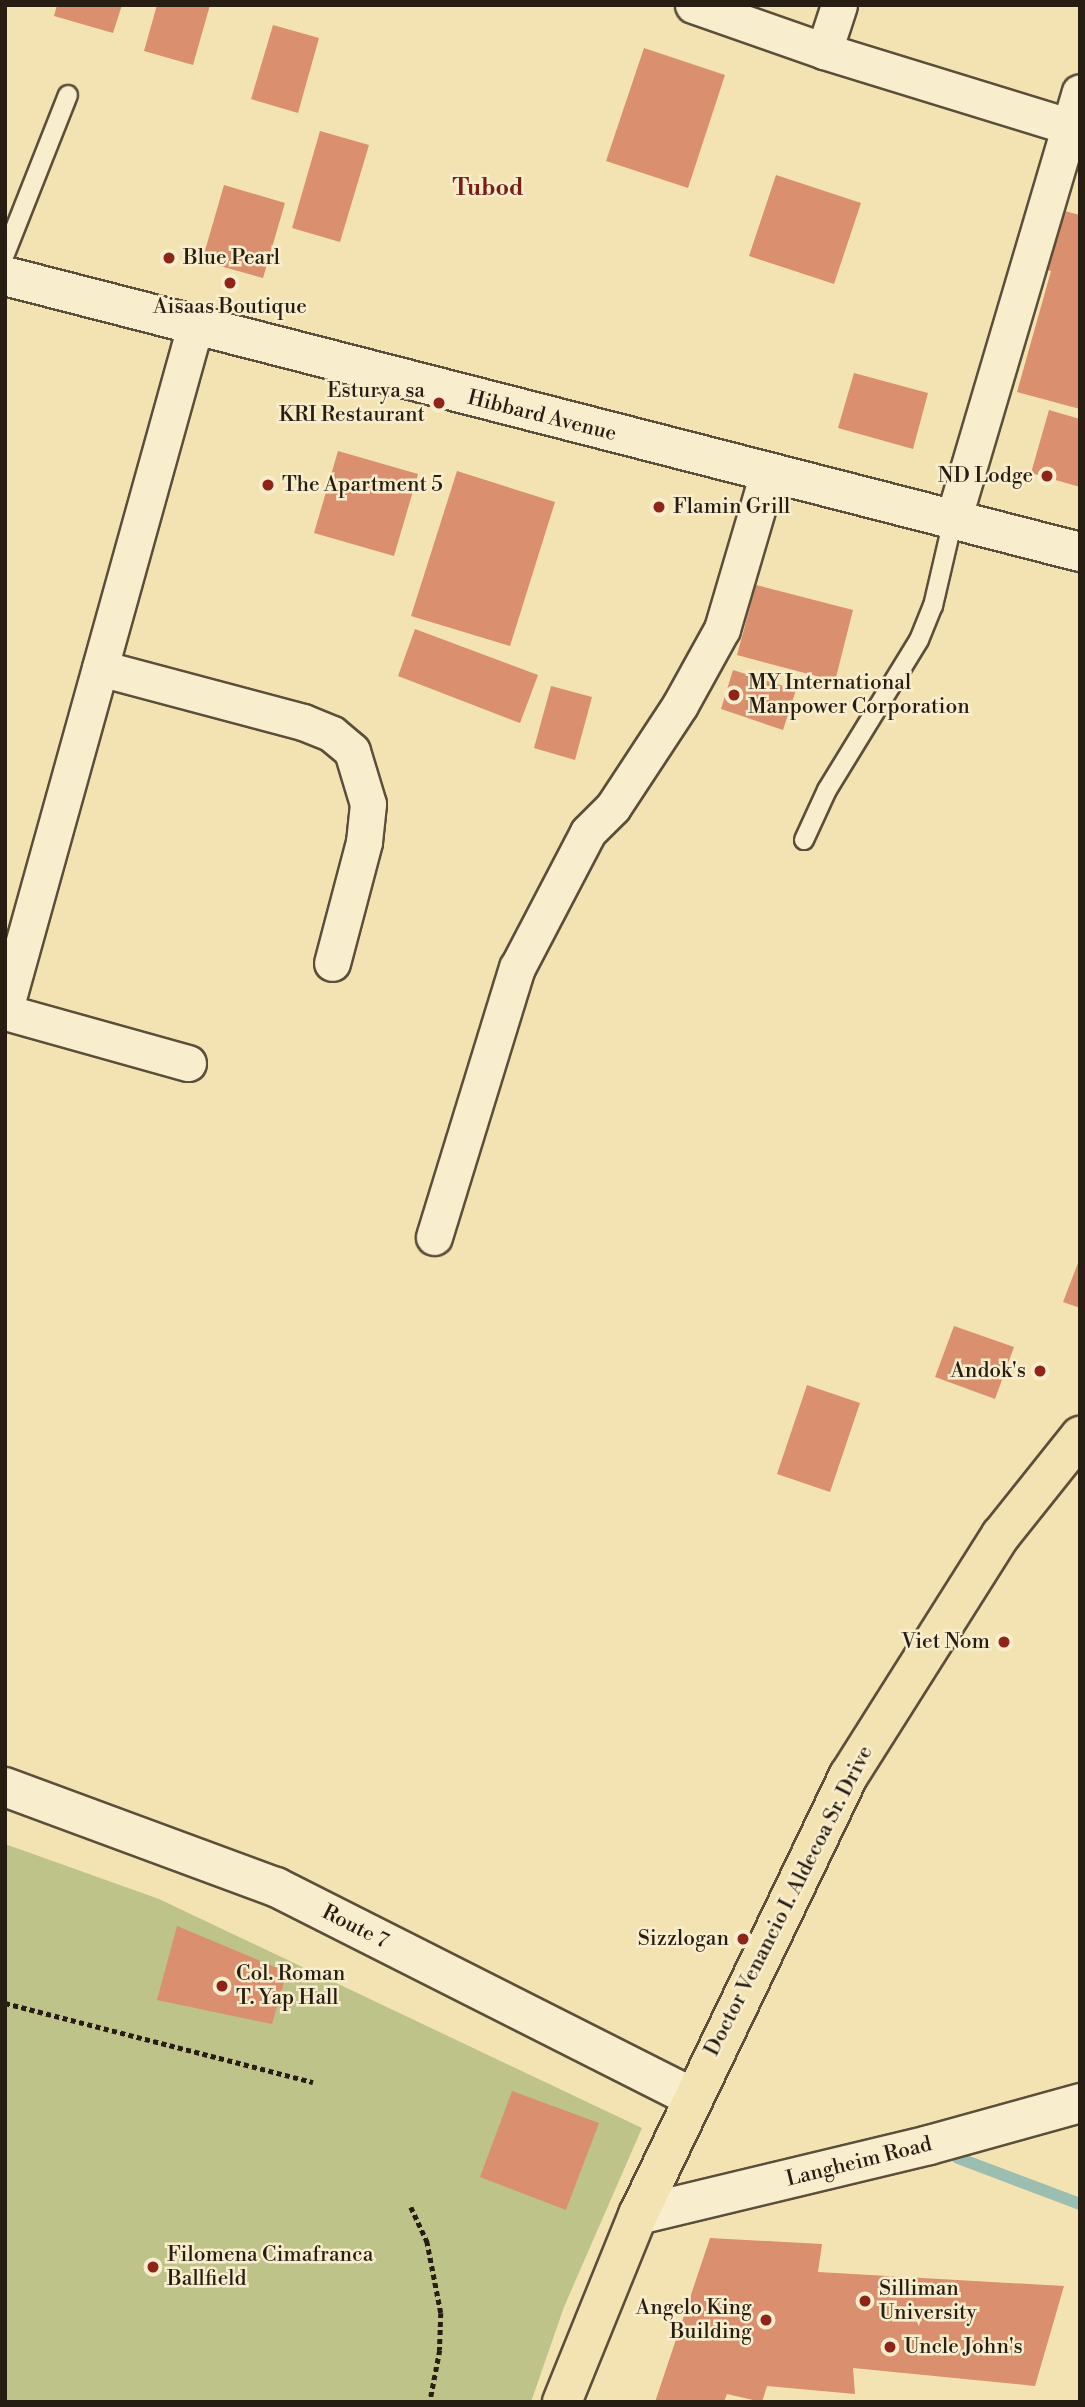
<!DOCTYPE html>
<style>
body{margin:0}
#map{position:relative;width:1085px;height:2407px;overflow:hidden;background:#f4e3b2;font-family:"Libre Bodoni",serif}
div>[style]{position:absolute}
.green>*{inset:0;background:#bec38a}
.stream>*{height:12px;margin:-6px;padding:0 6px;transform-origin:6px;border-radius:6px;background:#9cbeb0}
.building>*{inset:0;background:#da8f6f}
.path>*{height:4.5px;margin-top:-2.25px;transform-origin:0;background:repeating-linear-gradient(90deg,#281d13 0 5px,transparent 0 8.5px)}
.roads{filter:drop-shadow(2px 0 #5b4e3b) drop-shadow(-2px 0 #5b4e3b) drop-shadow(0 2px #5b4e3b) drop-shadow(0 -2px #5b4e3b)}
.service>*{height:18px;margin:-9px;padding:0 9px;transform-origin:9px;border-radius:9px;background:#f8edcd}
.minor>*{height:35px;margin:-17.5px;padding:0 17.5px;transform-origin:17.5px;border-radius:17.5px;background:#f8edcd}
.tertiary>*{height:38px;margin:-19px;padding:0 19px;transform-origin:19px;border-radius:19px;background:#f8edcd}
.secondary>*{height:38px;margin:-19px;padding:0 19px;transform-origin:19px;border-radius:19px;background:#f8edcd}
.trunk>*{height:38px;margin:-19px;padding:0 19px;transform-origin:19px;border-radius:19px;background:#f4e3b2}
.dots>*{width:19px;height:19px;translate:-50% -50%;box-sizing:border-box;border:4px solid #f8edcd;border-radius:50%}
span{translate:-50% -50%;white-space:nowrap;text-align:center;line-height:1.15;-webkit-text-stroke:5px #f8edcd;paint-order:stroke}
.poi-label{font-size:21px;color:#281d13}
.left{translate:0 -50%;text-align:left}
.right{translate:-100% -50%;text-align:right}
.street-label{font-size:21px;color:#281d13}
.neighbourhood-label{font-size:23px;color:#7a1f14;font-weight:700}
.frame{position:absolute;inset:0;border:7px solid #281d13;pointer-events:none}
</style>
<div id="map">
<div class="green">
<div style="clip-path:polygon(5px 1844px,159px 1899px,642px 2128px,564px 2307px,531px 2402px,5px 2402px)"></div>
</div>
<div class="stream">
<div style="left:958px;top:2158px;width:130px;rotate:20.7deg"></div>
</div>
<div class="building">
<div style="clip-path:polygon(57px 5px,122px 5px,113px 33px,54px 16px)"></div>
<div style="clip-path:polygon(157px 5px,210px 5px,193px 65px,144px 51px)"></div>
<div style="clip-path:polygon(273px 25px,319px 38px,298px 113px,251px 99px)"></div>
<div style="clip-path:polygon(644px 48px,725px 75px,688px 188px,606px 161px)"></div>
<div style="clip-path:polygon(320px 131px,369px 145px,340px 242px,292px 228px)"></div>
<div style="clip-path:polygon(776px 175px,861px 203px,834px 284px,749px 256px)"></div>
<div style="clip-path:polygon(224px 185px,285px 203px,263px 278px,202px 261px)"></div>
<div style="clip-path:polygon(1053px 208px,1080px 215px,1080px 409px,1017px 392px,1051px 271px,1037px 267px)"></div>
<div style="clip-path:polygon(854px 373px,928px 393px,913px 449px,838px 428px)"></div>
<div style="clip-path:polygon(1049px 410px,1080px 419px,1080px 487px,1031px 473px)"></div>
<div style="clip-path:polygon(338px 451px,418px 474px,394px 556px,314px 533px)"></div>
<div style="clip-path:polygon(457px 471px,555px 502px,510px 646px,411px 616px)"></div>
<div style="clip-path:polygon(756px 585px,853px 610px,835px 681px,737px 655px)"></div>
<div style="clip-path:polygon(415px 629px,538px 675px,520px 723px,398px 676px)"></div>
<div style="clip-path:polygon(733px 670px,796px 690px,783px 730px,721px 709px)"></div>
<div style="clip-path:polygon(551px 686px,592px 697px,575px 760px,534px 748px)"></div>
<div style="clip-path:polygon(1078px 1263px,1080px 1264px,1080px 1308px,1063px 1302px)"></div>
<div style="clip-path:polygon(954px 1326px,1014px 1347px,995px 1399px,935px 1377px)"></div>
<div style="clip-path:polygon(807px 1385px,860px 1403px,830px 1492px,777px 1474px)"></div>
<div style="clip-path:polygon(177px 1926px,287px 1972px,272px 2024px,157px 2000px)"></div>
<div style="clip-path:polygon(512px 2091px,599px 2123px,566px 2210px,480px 2177px)"></div>
<div style="clip-path:polygon(710px 2238px,822px 2244px,818px 2272px,1064px 2286px,1035px 2386px,853px 2368px,855px 2394px,767px 2386px,762px 2402px,727px 2394px,724px 2402px,655px 2402px)"></div>
</div>
<div class="path">
<div style="left:5px;top:2003px;width:318px;rotate:14.4deg"></div>
<div style="left:411px;top:2207px;width:38px;rotate:65deg"></div>
<div style="left:427px;top:2241px;width:73px;rotate:79deg"></div>
<div style="left:441px;top:2313px;width:37px;rotate:92deg"></div>
<div style="left:440px;top:2350px;width:53px;rotate:100.9deg"></div>
</div>
<div class="roads">
<div class="service">
<div style="left:5px;top:254px;width:171px;rotate:-68.4deg"></div>
<div style="left:804px;top:840px;width:55px;rotate:-65.3deg"></div>
<div style="left:827px;top:790px;width:176px;rotate:-58.5deg"></div>
<div style="left:919px;top:640px;width:37px;rotate:-68deg"></div>
<div style="left:933px;top:606px;width:88px;rotate:-76.9deg"></div>
</div>
<div class="minor">
<div style="left:693px;top:5px;width:139px;rotate:19.3deg"></div>
<div style="left:824px;top:51px;width:255px;rotate:17.1deg"></div>
<div style="left:824px;top:51px;width:48px;rotate:-71.9deg"></div>
<div style="left:953px;top:520px;width:446px;rotate:-73.5deg"></div>
<div style="left:100px;top:668px;width:210px;rotate:14.9deg"></div>
<div style="left:303px;top:722px;width:31px;rotate:22deg"></div>
<div style="left:332px;top:734px;width:26px;rotate:40deg"></div>
<div style="left:352px;top:751px;width:55px;rotate:73.2deg"></div>
<div style="left:368px;top:804px;width:38px;rotate:96deg"></div>
<div style="left:364px;top:842px;width:125px;rotate:104.8deg"></div>
<div style="left:5px;top:1009px;width:709px;rotate:-74.45deg"></div>
<div style="left:5px;top:1012px;width:190px;rotate:15.6deg"></div>
<div style="left:434px;top:1237px;width:282px;rotate:-72.9deg"></div>
<div style="left:517px;top:968px;width:153px;rotate:-62.4deg"></div>
<div style="left:588px;top:832px;width:35px;rotate:-45deg"></div>
<div style="left:613px;top:807px;width:122px;rotate:-56.7deg"></div>
<div style="left:680px;top:705px;width:87px;rotate:-61.1deg"></div>
<div style="left:722px;top:629px;width:163px;rotate:-73.6deg"></div>
</div>
<div class="tertiary">
<div style="left:5px;top:1787px;width:289px;rotate:20.3deg"></div>
<div style="left:276px;top:1887px;width:466px;rotate:26.8deg"></div>
<div style="left:638px;top:2215px;width:299px;rotate:-13.5deg"></div>
<div style="left:929px;top:2145px;width:157px;rotate:-15.5deg"></div>
</div>
<div class="secondary">
<div style="left:5px;top:276px;width:1110px;rotate:14.4deg"></div>
</div>
<div class="trunk">
<div style="left:562px;top:2402px;width:202px;rotate:-67.9deg"></div>
<div style="left:638px;top:2215px;width:488px;rotate:-64.4deg"></div>
<div style="left:849px;top:1775px;width:284px;rotate:-57.7deg"></div>
<div style="left:1001px;top:1535px;width:127px;rotate:-51.4deg"></div>
</div>
</div>
<div class="dots">
<div style="left:169px;top:258px;background:#8f2418"></div>
<div style="left:230px;top:283px;background:#8f2418"></div>
<div style="left:439px;top:403px;background:#8f2418"></div>
<div style="left:1047px;top:476px;background:#8f2418"></div>
<div style="left:268px;top:485px;background:#8f2418"></div>
<div style="left:659px;top:507px;background:#8f2418"></div>
<div style="left:734px;top:695px;background:#8f2418"></div>
<div style="left:1040px;top:1371px;background:#8f2418"></div>
<div style="left:1004px;top:1642px;background:#8f2418"></div>
<div style="left:743px;top:1939px;background:#8f2418"></div>
<div style="left:222px;top:1986px;background:#8f2418"></div>
<div style="left:153px;top:2267px;background:#8f2418"></div>
<div style="left:865px;top:2301px;background:#8f2418"></div>
<div style="left:766px;top:2320px;background:#8f2418"></div>
<div style="left:890px;top:2347px;background:#8f2418"></div>
</div>
<div class="poi-label">
<span class="left" style="left:183px;top:258px">Blue Pearl</span>
<span style="left:230px;top:307px">Aisaas Boutique</span>
<span class="right" style="left:425px;top:403px">Esturya sa<br>KRI Restaurant</span>
<span class="right" style="left:1033px;top:476px">ND Lodge</span>
<span class="left" style="left:282px;top:485px">The Apartment 5</span>
<span class="left" style="left:673px;top:507px">Flamin Grill</span>
<span class="left" style="left:748px;top:695px">MY International<br>Manpower Corporation</span>
<span class="right" style="left:1026px;top:1371px">Andok's</span>
<span class="right" style="left:990px;top:1642px">Viet Nom</span>
<span class="right" style="left:729px;top:1939px">Sizzlogan</span>
<span class="left" style="left:236px;top:1986px">Col. Roman<br>T. Yap Hall</span>
<span class="left" style="left:167px;top:2267px">Filomena Cimafranca<br>Ballfield</span>
<span class="left" style="left:879px;top:2301px">Silliman<br>University</span>
<span class="right" style="left:752px;top:2320px">Angelo King<br>Building</span>
<span class="left" style="left:904px;top:2347px">Uncle John's</span>
</div>
<div class="street-label">
<span style="left:542px;top:416px;rotate:14deg">Hibbard Avenue</span>
<span style="left:789px;top:1901px;rotate:-63deg">Doctor Venancio I. Aldecoa Sr. Drive</span>
<span style="left:355px;top:1927px;rotate:27deg">Route 7</span>
<span style="left:859px;top:2162px;rotate:-14deg">Langheim Road</span>
</div>
<div class="neighbourhood-label">
<span style="left:488px;top:188px">Tubod</span>
</div>
<div class="frame"></div>
</div>
